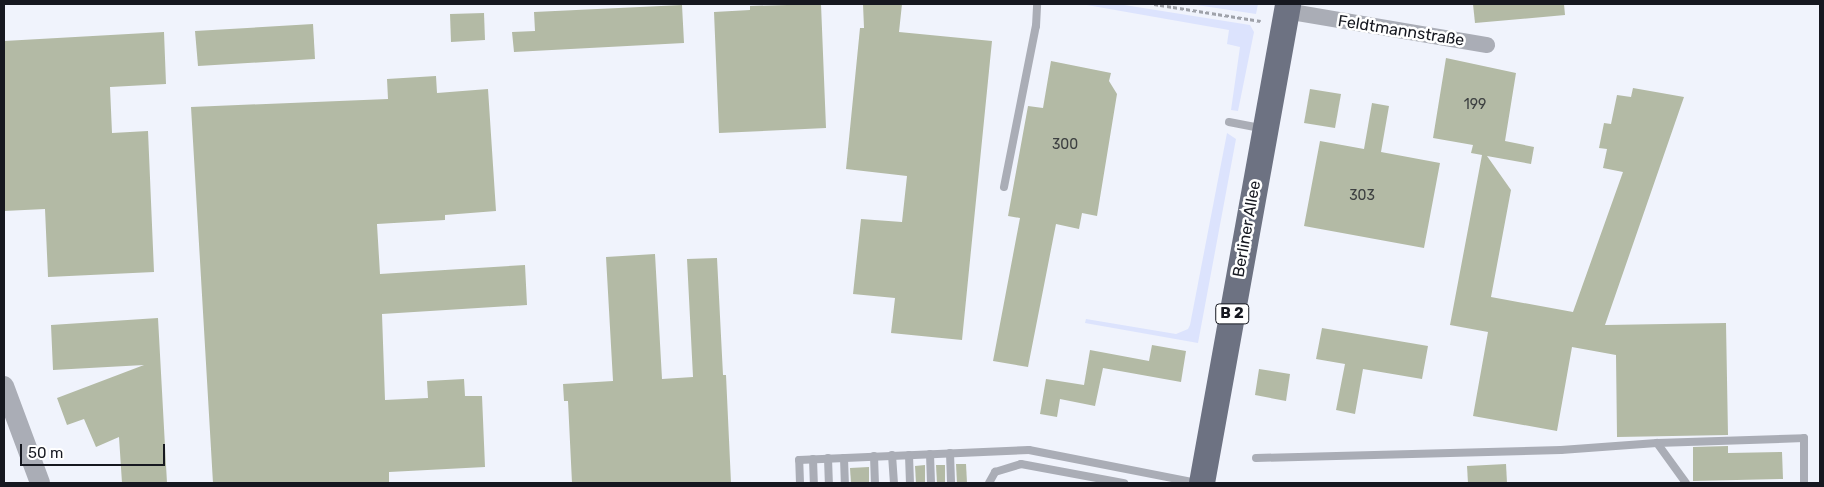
<!DOCTYPE html>
<meta charset="utf-8">
<style>
body{margin:0}
#map{position:relative;width:1824px;height:487px;overflow:hidden;background:#f0f3fc;font-family:Rubik,sans-serif}
div>[style]{position:absolute}
.green>*{inset:0;background:#dce3fd}
.building>*{inset:0;background:#b3baa5}
.path>*{height:3px;margin-top:-1.5px;transform-origin:0;background:repeating-linear-gradient(90deg,#9fa2aa 0 4px,transparent 0 6.5px)}
.service>*{height:8px;margin:-4px;padding:0 4px;transform-origin:4px;border-radius:4px;background:#aaadb6}
.minor>*{height:16px;margin:-8px;padding:0 8px;transform-origin:8px;border-radius:8px;background:#aaadb6}
.tertiary>*{height:20px;margin:-10px;padding:0 10px;transform-origin:10px;border-radius:10px;background:#aaadb6}
.primary>*{height:26px;margin:-13px;padding:0 13px;transform-origin:13px;border-radius:13px;background:#6d7282}
span{translate:-50% -50%;white-space:nowrap;text-align:center;line-height:1.15;-webkit-text-stroke:5px #fff;paint-order:stroke}
.number-label{font-size:14px;color:#3d4041}
.number-label span{-webkit-text-stroke-width:0}
.shield-label span{padding:1px 4px;background:#fff;border:1px solid;border-radius:4px;-webkit-text-stroke-width:0}
.shield-label{font-size:15px;color:#161820;font-weight:700}
.street-label{font-size:16px;color:#161820}
.frame{position:absolute;inset:0;border:5px solid #161820;pointer-events:none}
.scale{position:absolute;left:20px;top:444px;width:145px;height:22px;box-sizing:border-box;border:2px solid #161820;border-top:0;padding-left:6px;font-size:15px;line-height:18px;white-space:nowrap;color:#161820;-webkit-text-stroke:4px #fff;paint-order:stroke}
</style>
<div id="map">
<div class="green">
<div style="clip-path:polygon(1081px 4px,1118px 4px,1250px 25px,1254px 32px,1238px 111px,1231px 110px,1240px 47px,1227px 44px,1229px 30px)"></div>
<div style="clip-path:polygon(1190px 4px,1258px 4px,1256px 14px)"></div>
<div style="clip-path:polygon(1227px 133px,1236px 139px,1198px 343px,1085px 323px,1086px 319px,1176px 334px,1188px 329px,1190px 325px)"></div>
</div>
<div class="building">
<div style="clip-path:polygon(821px 4px,826px 128px,719px 133px,714px 12px,750px 10px,750px 6px)"></div>
<div style="clip-path:polygon(863px 4px,902px 4px,899px 32px,992px 41px,962px 340px,891px 333px,895px 298px,853px 294px,861px 219px,902px 222px,907px 176px,846px 169px,860px 28px,864px 28px)"></div>
<div style="clip-path:polygon(1473px 4px,1564px 4px,1565px 15px,1475px 23px)"></div>
<div style="clip-path:polygon(682px 5px,684px 43px,514px 52px,512px 32px,535px 31px,534px 12px)"></div>
<div style="clip-path:polygon(484px 13px,485px 40px,451px 42px,450px 14px)"></div>
<div style="clip-path:polygon(313px 24px,315px 59px,198px 66px,195px 31px)"></div>
<div style="clip-path:polygon(164px 32px,166px 84px,110px 87px,112px 133px,148px 131px,154px 272px,48px 277px,45px 209px,4px 211px,4px 41px)"></div>
<div style="clip-path:polygon(1446px 58px,1516px 73px,1505px 141px,1534px 147px,1531px 164px,1487px 156px,1511px 190px,1491px 297px,1573px 312px,1623px 172px,1603px 168px,1607px 149px,1599px 148px,1604px 123px,1611px 124px,1617px 95px,1631px 97px,1633px 88px,1684px 97px,1605px 325px,1726px 323px,1728px 435px,1617px 437px,1616px 355px,1572px 347px,1557px 431px,1473px 416px,1488px 332px,1450px 325px,1482px 155px,1471px 153px,1473px 145px,1433px 138px)"></div>
<div style="clip-path:polygon(1051px 61px,1111px 73px,1109px 81px,1117px 94px,1097px 216px,1082px 213px,1079px 229px,1056px 224px,1028px 367px,993px 361px,1020px 218px,1008px 216px,1028px 106px,1043px 108px)"></div>
<div style="clip-path:polygon(436px 76px,437px 93px,488px 89px,496px 211px,445px 215px,445px 220px,377px 224px,380px 274px,525px 265px,527px 305px,382px 314px,385px 400px,428px 398px,427px 381px,464px 379px,465px 396px,482px 396px,485px 467px,389px 472px,389px 483px,213px 483px,191px 107px,388px 99px,387px 79px)"></div>
<div style="clip-path:polygon(1310px 89px,1341px 94px,1335px 128px,1304px 123px)"></div>
<div style="clip-path:polygon(1372px 103px,1389px 106px,1381px 152px,1440px 163px,1424px 248px,1304px 226px,1320px 141px,1364px 149px)"></div>
<div style="clip-path:polygon(655px 254px,662px 379px,693px 377px,687px 259px,717px 258px,723px 375px,726px 375px,731px 483px,572px 483px,568px 401px,564px 401px,563px 384px,613px 381px,606px 257px)"></div>
<div style="clip-path:polygon(158px 318px,167px 483px,122px 483px,119px 437px,96px 447px,84px 419px,67px 425px,57px 398px,144px 365px,53px 370px,51px 325px)"></div>
<div style="clip-path:polygon(1322px 328px,1428px 346px,1422px 379px,1363px 369px,1355px 414px,1336px 410px,1345px 364px,1316px 359px)"></div>
<div style="clip-path:polygon(1152px 345px,1186px 351px,1181px 382px,1103px 368px,1095px 406px,1060px 399px,1057px 417px,1040px 414px,1046px 379px,1084px 385px,1090px 350px,1149px 361px)"></div>
<div style="clip-path:polygon(1259px 369px,1290px 374px,1286px 401px,1255px 395px)"></div>
<div style="clip-path:polygon(1728px 446px,1728px 453px,1782px 452px,1783px 479px,1693px 481px,1693px 447px)"></div>
<div style="clip-path:polygon(956px 464px,966px 464px,967px 483px,957px 483px)"></div>
<div style="clip-path:polygon(1506px 464px,1507px 483px,1468px 483px,1467px 466px)"></div>
<div style="clip-path:polygon(925px 465px,925px 483px,916px 483px,915px 466px)"></div>
<div style="clip-path:polygon(936px 465px,945px 465px,945px 483px,937px 483px)"></div>
<div style="clip-path:polygon(869px 467px,869px 483px,851px 483px,850px 468px)"></div>
</div>
<div class="path">
<div style="left:1154px;top:4px;width:108px;rotate:9deg"></div>
</div>
<div class="service">
<div style="left:1229px;top:122px;width:33px;rotate:11deg"></div>
<div style="left:1004px;top:187px;width:164px;rotate:-78.8deg"></div>
<div style="left:1036px;top:26px;width:22px;rotate:-87deg"></div>
<div style="left:1657px;top:443px;width:49px;rotate:54.1deg"></div>
<div style="left:950px;top:453px;width:30px;rotate:88deg"></div>
<div style="left:930px;top:454px;width:29px;rotate:88deg"></div>
<div style="left:892px;top:455px;width:28px;rotate:86deg"></div>
<div style="left:909px;top:455px;width:28px;rotate:88deg"></div>
<div style="left:874px;top:456px;width:27px;rotate:88deg"></div>
<div style="left:828px;top:458px;width:25px;rotate:88deg"></div>
<div style="left:844px;top:458px;width:25px;rotate:88deg"></div>
<div style="left:1256px;top:458px;width:305px;rotate:-1.5deg"></div>
<div style="left:1561px;top:450px;width:96px;rotate:-4.2deg"></div>
<div style="left:1657px;top:443px;width:147px;rotate:-1.9deg"></div>
<div style="left:1804px;top:438px;width:45px;rotate:90deg"></div>
<div style="left:813px;top:459px;width:24px;rotate:88deg"></div>
<div style="left:800px;top:483px;width:23px;rotate:-92deg"></div>
<div style="left:799px;top:460px;width:230px;rotate:-2.5deg"></div>
<div style="left:1029px;top:450px;width:171px;rotate:11.1deg"></div>
<div style="left:989px;top:483px;width:13px;rotate:-61deg"></div>
<div style="left:995px;top:472px;width:27px;rotate:-17deg"></div>
<div style="left:1021px;top:464px;width:105px;rotate:10.5deg"></div>
</div>
<div class="minor">
<div style="left:1286px;top:11px;width:204px;rotate:9.6deg"></div>
</div>
<div class="tertiary">
<div style="left:4px;top:386px;width:103px;rotate:69.6deg"></div>
</div>
<div class="primary">
<div style="left:1202px;top:483px;width:487px;rotate:-79.8deg"></div>
</div>
<div class="number-label">
<span style="left:1475px;top:105px">199</span>
<span style="left:1065px;top:145px">300</span>
<span style="left:1362px;top:196px">303</span>
</div>
<div class="shield-label">
<span style="left:1232px;top:314px">B 2</span>
</div>
<div class="street-label">
<span style="left:1401px;top:31px;rotate:9deg">Feldtmannstraße</span>
<span style="left:1247px;top:229px;rotate:-80deg">Berliner Allee</span>
</div>
<div class="frame"></div>
<div class="scale">50 m</div>
</div>
